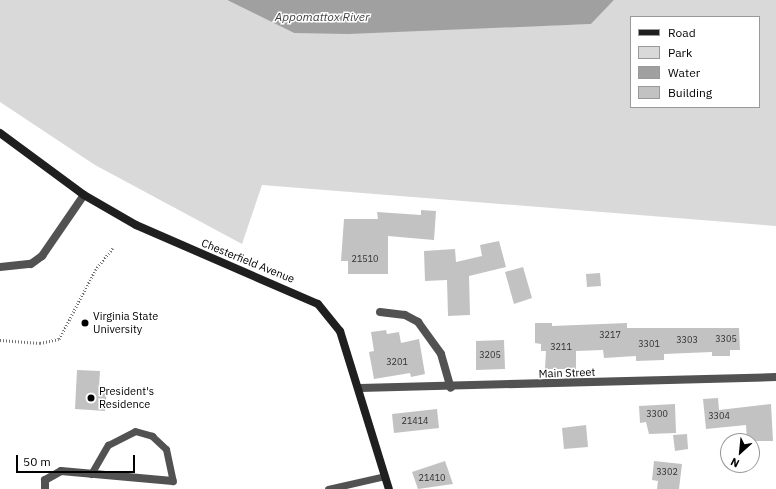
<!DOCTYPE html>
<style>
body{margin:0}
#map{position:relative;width:776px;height:489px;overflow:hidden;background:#fff;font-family:"IBM Plex Sans",sans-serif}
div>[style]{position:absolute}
.green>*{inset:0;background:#d9d9d9}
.water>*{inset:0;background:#a0a0a0}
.building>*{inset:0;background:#c2c2c2}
.path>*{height:2.5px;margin-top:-1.25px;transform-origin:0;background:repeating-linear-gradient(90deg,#747474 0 1px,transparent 0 3px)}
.service>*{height:7px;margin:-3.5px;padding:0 3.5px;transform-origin:3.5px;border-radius:3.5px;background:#525252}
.minor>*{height:8px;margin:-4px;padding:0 4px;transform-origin:4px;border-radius:4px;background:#525252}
.secondary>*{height:8px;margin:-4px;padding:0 4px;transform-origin:4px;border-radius:4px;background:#1f1f1f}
.dots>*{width:11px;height:11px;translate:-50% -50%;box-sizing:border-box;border:2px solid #fff;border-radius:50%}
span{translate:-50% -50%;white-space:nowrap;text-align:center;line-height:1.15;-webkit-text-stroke:3px #fff;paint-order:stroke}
.number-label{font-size:9px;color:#303030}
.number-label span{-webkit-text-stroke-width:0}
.street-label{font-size:11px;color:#000}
.poi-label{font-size:11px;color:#000}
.left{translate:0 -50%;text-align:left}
.water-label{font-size:12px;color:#414141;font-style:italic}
.legend{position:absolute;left:630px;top:16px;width:130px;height:92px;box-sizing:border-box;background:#fff;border:1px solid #999;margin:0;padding:5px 7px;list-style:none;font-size:12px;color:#000}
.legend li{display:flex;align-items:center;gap:8px;height:20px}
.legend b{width:20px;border:1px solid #999}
.north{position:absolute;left:720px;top:433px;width:40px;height:40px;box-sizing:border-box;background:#fff;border:1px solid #999;border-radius:50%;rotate:207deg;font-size:11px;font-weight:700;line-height:16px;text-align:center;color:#000}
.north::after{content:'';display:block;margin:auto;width:14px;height:18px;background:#000;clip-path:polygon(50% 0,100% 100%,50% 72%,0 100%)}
.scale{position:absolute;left:16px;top:455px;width:119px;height:18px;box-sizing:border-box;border:2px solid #000;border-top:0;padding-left:5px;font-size:12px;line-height:14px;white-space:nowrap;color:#000;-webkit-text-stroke:3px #fff;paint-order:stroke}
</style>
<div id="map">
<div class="green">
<div style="clip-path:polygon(evenodd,0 0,227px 0,294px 33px,591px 24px,614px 0,776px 0,776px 226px,262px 185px,242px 244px,95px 165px,0 102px,0 0,631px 17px,759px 17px,759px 107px,631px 107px,631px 17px)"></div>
</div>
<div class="water">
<div style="clip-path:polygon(227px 0,614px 0,591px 24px,348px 34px,294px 33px)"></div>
</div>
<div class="building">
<div style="clip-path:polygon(421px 210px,436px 211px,434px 240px,388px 236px,388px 274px,348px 274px,348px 261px,341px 261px,344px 219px,378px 219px,377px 212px,421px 215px)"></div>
<div style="clip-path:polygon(499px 241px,506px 267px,469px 276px,470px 315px,448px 316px,447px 280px,425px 281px,424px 251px,455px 249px,456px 262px,482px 256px,480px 245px)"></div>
<div style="clip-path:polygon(523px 267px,532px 298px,514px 304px,505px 272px)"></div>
<div style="clip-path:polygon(600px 273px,601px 286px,587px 287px,586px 274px)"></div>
<div style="clip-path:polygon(535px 323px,552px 323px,552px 326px,627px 323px,627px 328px,739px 328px,740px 350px,730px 350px,730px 356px,712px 356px,712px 352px,664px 354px,664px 360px,636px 361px,636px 356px,604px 358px,603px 350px,576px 351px,576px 369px,545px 369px,546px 351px,541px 351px,541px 344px,535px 343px)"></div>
<div style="clip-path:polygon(386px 330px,387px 334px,399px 332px,401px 343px,419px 339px,425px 374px,411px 377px,410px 373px,374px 379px,369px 352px,374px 351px,371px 332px)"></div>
<div style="clip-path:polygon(504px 340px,505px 369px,476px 370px,476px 341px)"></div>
<div style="clip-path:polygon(77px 370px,100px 371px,99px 387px,107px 388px,105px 411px,75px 409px)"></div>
<div style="clip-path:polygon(718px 398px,719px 410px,771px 404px,773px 441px,747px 441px,746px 425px,706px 429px,703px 399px)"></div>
<div style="clip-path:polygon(675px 404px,676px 433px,649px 434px,646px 422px,640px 423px,639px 406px)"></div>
<div style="clip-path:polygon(437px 409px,439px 428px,394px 433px,392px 414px)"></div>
<div style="clip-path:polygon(586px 425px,588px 447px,564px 449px,562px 428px)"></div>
<div style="clip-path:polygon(687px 434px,688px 449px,675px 451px,673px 435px)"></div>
<div style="clip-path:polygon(445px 461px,453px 484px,418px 489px,412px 472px)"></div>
<div style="clip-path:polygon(654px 461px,682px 464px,679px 489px,657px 489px,658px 481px,652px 480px)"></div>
</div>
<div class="path">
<div style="left:0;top:340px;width:40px;rotate:4.3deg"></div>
<div style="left:40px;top:343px;width:19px;rotate:-12deg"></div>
<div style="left:59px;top:339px;width:78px;rotate:-62.4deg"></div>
<div style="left:95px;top:270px;width:28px;rotate:-51deg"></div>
</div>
<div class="service">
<div style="left:91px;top:474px;width:34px;rotate:-60deg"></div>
<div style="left:108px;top:445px;width:30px;rotate:-27deg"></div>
<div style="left:135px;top:431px;width:18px;rotate:16deg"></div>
<div style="left:152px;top:436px;width:19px;rotate:43deg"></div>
<div style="left:166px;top:449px;width:33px;rotate:78deg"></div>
<div style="left:328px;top:489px;width:58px;rotate:-12.8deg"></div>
</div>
<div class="minor">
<div style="left:0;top:267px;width:31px;rotate:-6deg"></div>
<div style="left:31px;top:264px;width:14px;rotate:-36deg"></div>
<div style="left:42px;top:256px;width:74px;rotate:-55.5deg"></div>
<div style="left:380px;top:312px;width:25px;rotate:7deg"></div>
<div style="left:405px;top:315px;width:15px;rotate:28deg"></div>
<div style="left:418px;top:322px;width:39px;rotate:54deg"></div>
<div style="left:441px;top:354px;width:35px;rotate:74deg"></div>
<div style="left:360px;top:388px;width:416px;rotate:-1.5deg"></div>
<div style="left:45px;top:489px;width:9px;rotate:-90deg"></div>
<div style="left:45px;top:480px;width:18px;rotate:-29deg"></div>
<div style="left:61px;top:471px;width:112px;rotate:5.1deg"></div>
</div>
<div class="secondary">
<div style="left:0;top:133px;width:104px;rotate:36.4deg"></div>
<div style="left:84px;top:195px;width:60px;rotate:30deg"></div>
<div style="left:136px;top:225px;width:198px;rotate:23.5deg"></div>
<div style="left:318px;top:304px;width:35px;rotate:51deg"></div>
<div style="left:340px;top:331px;width:165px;rotate:72.8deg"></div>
</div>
<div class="dots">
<div style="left:85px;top:323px;background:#000"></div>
<div style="left:91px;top:398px;background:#000"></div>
</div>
<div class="number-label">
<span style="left:365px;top:259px">21510</span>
<span style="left:610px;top:335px">3217</span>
<span style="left:726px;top:339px">3305</span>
<span style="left:687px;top:340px">3303</span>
<span style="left:649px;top:344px">3301</span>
<span style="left:561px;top:347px">3211</span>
<span style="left:490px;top:355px">3205</span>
<span style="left:397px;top:362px">3201</span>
<span style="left:657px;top:414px">3300</span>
<span style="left:719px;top:416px">3304</span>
<span style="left:415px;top:421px">21414</span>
<span style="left:667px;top:472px">3302</span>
<span style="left:432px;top:478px">21410</span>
</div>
<div class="street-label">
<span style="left:248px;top:261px;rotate:22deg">Chesterfield Avenue</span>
<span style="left:567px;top:373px;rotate:-2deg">Main Street</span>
</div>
<div class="poi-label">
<span class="left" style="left:93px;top:323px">Virginia State<br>University</span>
<span class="left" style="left:99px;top:398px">President's<br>Residence</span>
</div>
<div class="water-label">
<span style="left:322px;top:17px">Appomattox River</span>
</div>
<ul class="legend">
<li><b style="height:5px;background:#1f1f1f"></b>Road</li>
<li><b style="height:11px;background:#d9d9d9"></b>Park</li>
<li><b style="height:11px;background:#a0a0a0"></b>Water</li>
<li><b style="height:11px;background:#c2c2c2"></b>Building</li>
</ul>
<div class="north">N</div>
<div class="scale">50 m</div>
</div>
